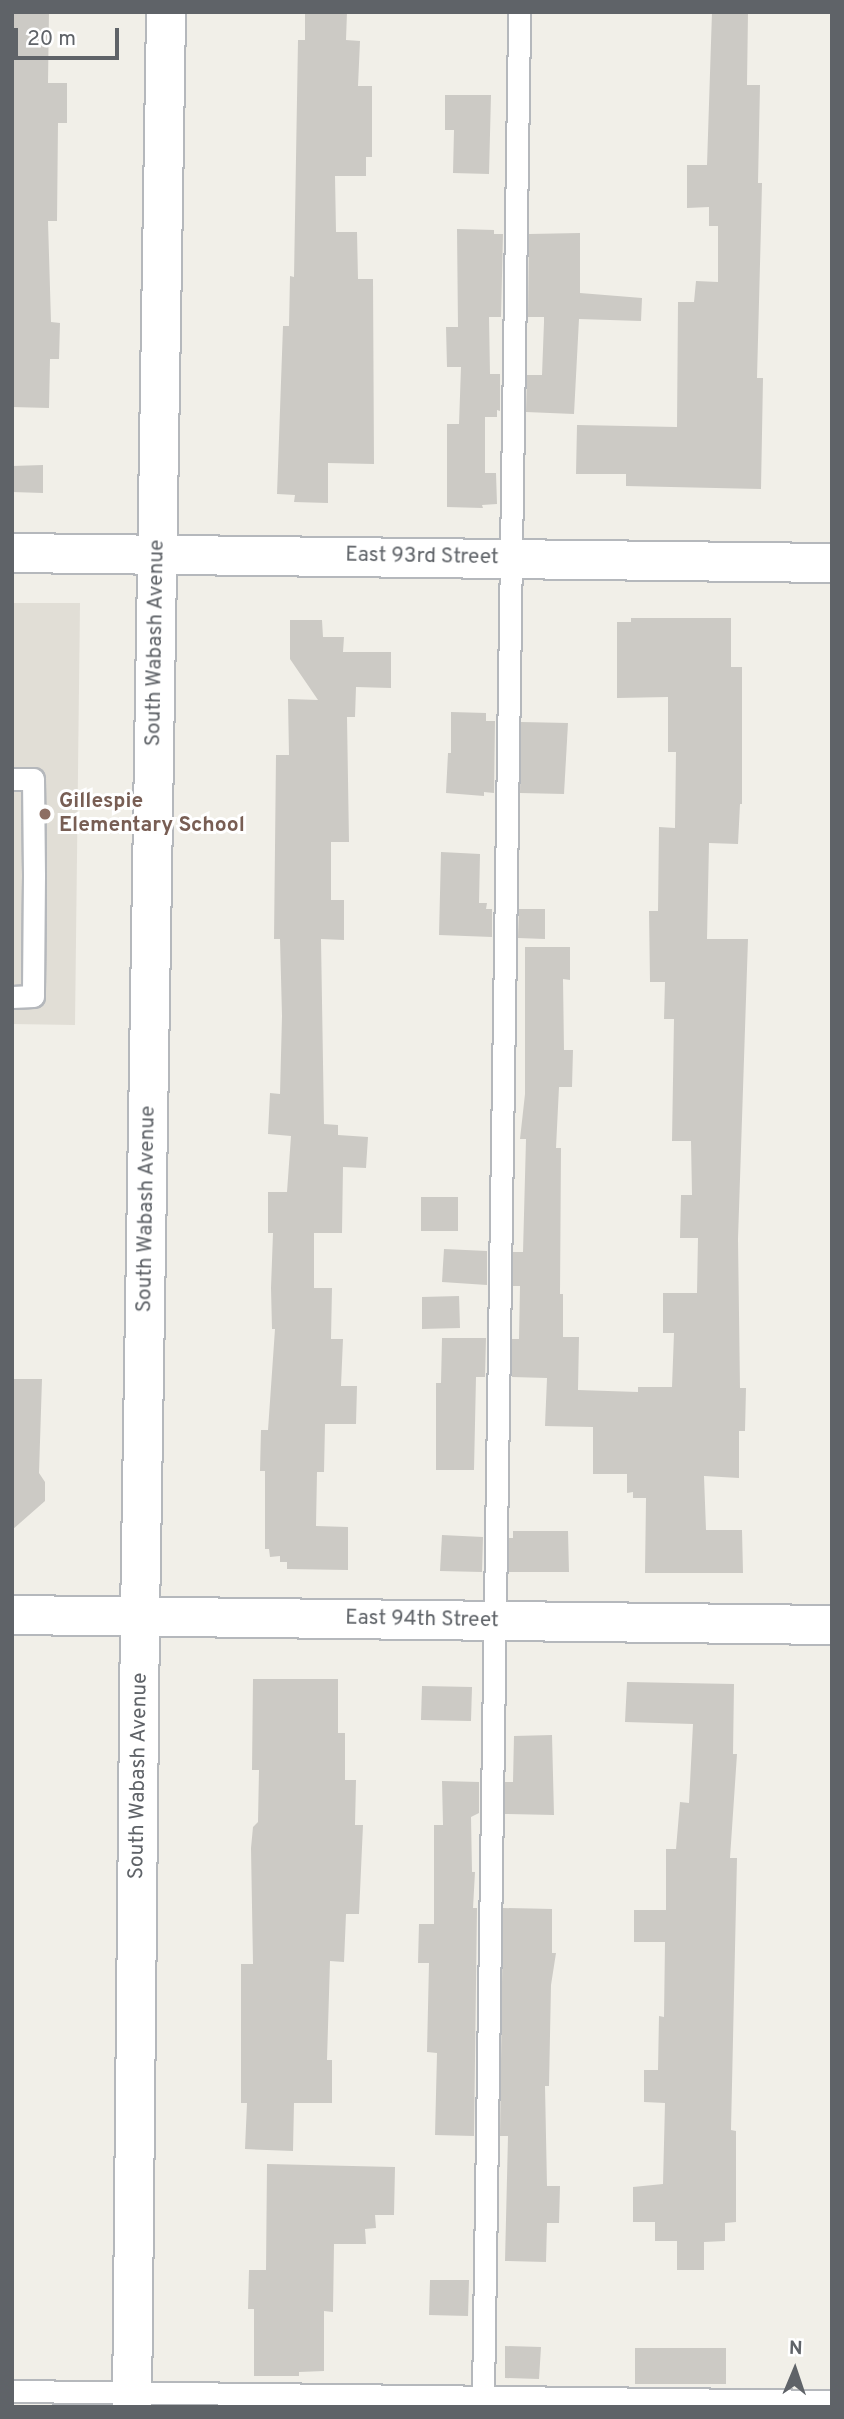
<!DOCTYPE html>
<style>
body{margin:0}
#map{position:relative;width:844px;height:2419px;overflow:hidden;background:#f1efe8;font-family:Overpass,sans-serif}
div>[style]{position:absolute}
.education>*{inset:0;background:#e1ded6}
.building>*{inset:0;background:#cccac5}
.roads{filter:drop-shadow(2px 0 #b5b8bc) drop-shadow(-2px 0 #b5b8bc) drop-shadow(0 2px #b5b8bc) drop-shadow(0 -2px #b5b8bc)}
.lane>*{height:21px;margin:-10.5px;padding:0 10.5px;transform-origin:10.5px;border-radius:10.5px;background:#fff}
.street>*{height:38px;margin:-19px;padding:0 19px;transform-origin:19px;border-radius:19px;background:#fff}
.dots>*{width:19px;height:19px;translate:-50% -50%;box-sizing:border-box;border:4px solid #fff;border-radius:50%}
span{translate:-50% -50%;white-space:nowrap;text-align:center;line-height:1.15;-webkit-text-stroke:6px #fff;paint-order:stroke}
.street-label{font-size:21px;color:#5f6368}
.education-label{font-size:21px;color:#785e54;font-weight:700}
.left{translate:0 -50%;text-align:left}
.frame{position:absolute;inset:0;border:14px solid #5f6368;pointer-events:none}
.north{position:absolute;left:760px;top:2335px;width:70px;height:70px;-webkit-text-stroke:5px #fff;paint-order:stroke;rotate:2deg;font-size:19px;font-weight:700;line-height:28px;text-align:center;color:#5f6368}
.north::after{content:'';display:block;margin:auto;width:24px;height:32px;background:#5f6368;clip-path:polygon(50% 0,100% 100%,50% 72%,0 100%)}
.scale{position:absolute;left:14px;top:28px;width:105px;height:32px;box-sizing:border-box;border:4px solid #5f6368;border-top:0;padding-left:9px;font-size:21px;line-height:24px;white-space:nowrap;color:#5f6368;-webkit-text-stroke:5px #fff;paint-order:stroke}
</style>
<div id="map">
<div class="education">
<div style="clip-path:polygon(12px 603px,80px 603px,75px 1025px,12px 1024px)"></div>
</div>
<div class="building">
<div style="clip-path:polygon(12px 12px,49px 12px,48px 83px,67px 83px,67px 123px,58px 123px,57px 221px,48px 221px,51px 322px,60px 323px,59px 359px,50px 359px,49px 408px,12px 407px)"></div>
<div style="clip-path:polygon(305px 12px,347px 12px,346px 40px,360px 41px,358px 86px,372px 86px,372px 157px,366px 157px,366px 176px,335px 176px,336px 232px,357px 232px,358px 279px,373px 279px,374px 464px,328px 463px,328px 503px,294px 502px,295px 495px,277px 494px,283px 326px,289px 326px,290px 276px,294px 277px,298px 40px,305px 40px)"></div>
<div style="clip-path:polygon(712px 12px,748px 12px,747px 85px,760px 85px,758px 183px,762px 183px,761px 226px,757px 378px,763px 378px,761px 489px,626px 486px,626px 474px,576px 474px,577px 425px,677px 427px,678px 302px,694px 302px,696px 281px,718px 282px,718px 226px,709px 226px,709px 207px,687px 208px,687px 165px,707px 165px)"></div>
<div style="clip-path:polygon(445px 95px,491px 95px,489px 174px,453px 173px,454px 130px,445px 130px)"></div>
<div style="clip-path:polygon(457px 229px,494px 230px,494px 234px,503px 234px,501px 317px,489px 317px,490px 374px,500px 374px,500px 411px,497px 410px,497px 417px,485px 417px,485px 473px,496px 473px,497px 504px,482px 505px,483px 508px,447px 507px,447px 424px,459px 424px,461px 367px,447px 367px,446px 327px,458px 327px)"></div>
<div style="clip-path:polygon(580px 233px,580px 293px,642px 298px,641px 321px,579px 319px,574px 414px,526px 412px,527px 375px,542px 375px,544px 322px,544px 317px,528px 317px,529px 234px)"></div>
<div style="clip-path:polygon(43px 465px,43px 493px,12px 492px,12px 466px)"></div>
<div style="clip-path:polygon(631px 618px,731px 618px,731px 667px,742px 667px,742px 804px,740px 804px,738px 844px,709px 843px,707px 939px,748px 939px,738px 1239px,740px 1388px,746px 1388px,745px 1431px,739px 1431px,739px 1478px,704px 1476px,706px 1530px,742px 1530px,743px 1573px,645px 1573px,646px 1498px,633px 1498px,633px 1492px,627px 1493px,627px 1474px,593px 1474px,593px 1427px,545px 1426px,547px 1378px,512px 1377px,512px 1339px,519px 1339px,520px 1286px,513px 1286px,513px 1252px,523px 1252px,526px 1139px,520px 1139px,525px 1094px,525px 947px,570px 947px,570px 980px,563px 979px,564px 1050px,573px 1050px,572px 1087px,559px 1087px,556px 1148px,561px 1148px,560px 1294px,563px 1294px,563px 1337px,579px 1337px,578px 1390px,638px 1392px,638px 1387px,672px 1387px,674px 1333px,663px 1333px,663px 1293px,697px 1293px,698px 1238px,680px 1238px,681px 1195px,692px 1195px,691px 1141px,672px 1141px,674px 1019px,664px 1019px,665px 982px,650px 982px,649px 911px,658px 911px,659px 827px,675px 828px,676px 752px,668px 752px,668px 697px,617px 698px,617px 622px,631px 622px)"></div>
<div style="clip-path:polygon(290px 620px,322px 620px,323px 637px,344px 637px,343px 652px,391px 652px,391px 688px,356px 687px,355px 717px,347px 717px,349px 842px,331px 842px,331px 900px,344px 900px,344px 940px,321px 939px,324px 1124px,338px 1125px,338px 1135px,368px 1137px,366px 1168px,343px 1167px,342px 1233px,314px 1233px,314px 1288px,332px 1288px,331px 1339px,343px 1339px,341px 1386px,357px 1386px,356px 1424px,325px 1424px,324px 1472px,317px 1472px,316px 1526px,348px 1527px,348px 1570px,287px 1569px,287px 1562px,280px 1562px,280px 1556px,270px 1557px,269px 1549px,265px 1549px,265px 1471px,260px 1471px,261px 1430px,268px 1430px,275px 1329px,272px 1329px,271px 1288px,273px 1233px,268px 1233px,268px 1192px,287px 1192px,291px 1136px,268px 1134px,270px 1093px,280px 1094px,282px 1016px,280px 939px,274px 939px,276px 755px,289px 755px,288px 699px,318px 700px,290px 659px)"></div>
<div style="clip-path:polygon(451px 712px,486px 713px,486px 721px,495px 721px,494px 793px,484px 792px,484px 796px,446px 793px,448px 753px,451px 753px)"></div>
<div style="clip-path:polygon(521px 722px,568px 723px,564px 794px,520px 793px)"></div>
<div style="clip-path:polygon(441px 852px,480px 854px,479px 903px,487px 903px,486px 909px,492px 909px,492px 937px,439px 935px)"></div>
<div style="clip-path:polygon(519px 909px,545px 909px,545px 939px,518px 938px)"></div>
<div style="clip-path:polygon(421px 1197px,458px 1197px,458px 1231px,421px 1231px)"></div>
<div style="clip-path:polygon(444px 1249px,487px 1251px,487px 1285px,442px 1282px)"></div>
<div style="clip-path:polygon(459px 1296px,460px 1328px,422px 1329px,422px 1297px)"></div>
<div style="clip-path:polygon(442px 1338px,486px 1338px,485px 1377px,476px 1377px,474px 1470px,436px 1470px,436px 1383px,441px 1383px)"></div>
<div style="clip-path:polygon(12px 1379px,42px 1379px,39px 1473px,45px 1482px,45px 1501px,12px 1530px)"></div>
<div style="clip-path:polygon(513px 1531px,568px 1531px,569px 1572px,509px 1572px,509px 1538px,513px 1538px)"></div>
<div style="clip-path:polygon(442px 1535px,483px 1537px,482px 1572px,440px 1571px)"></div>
<div style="clip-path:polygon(253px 1679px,338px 1679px,338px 1733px,345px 1733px,345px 1780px,356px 1780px,355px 1825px,363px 1825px,359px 1914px,346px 1914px,344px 1962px,330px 1961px,327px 2060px,332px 2060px,332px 2103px,294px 2103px,293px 2151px,245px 2149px,247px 2103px,241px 2103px,241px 1964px,253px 1964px,251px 1848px,253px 1827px,258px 1822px,259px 1770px,252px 1770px)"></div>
<div style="clip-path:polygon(627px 1682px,734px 1684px,733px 1754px,737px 1754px,730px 1858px,737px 1858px,731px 2130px,736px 2131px,736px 2222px,725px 2223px,725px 2241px,704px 2242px,704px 2270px,677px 2270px,677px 2241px,655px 2241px,655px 2222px,633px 2222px,633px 2187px,663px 2184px,665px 2103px,644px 2102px,644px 2070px,658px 2070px,659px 2016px,664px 2017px,665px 1942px,634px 1942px,634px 1910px,666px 1910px,666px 1849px,676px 1849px,680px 1802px,689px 1803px,693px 1724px,625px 1722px)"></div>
<div style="clip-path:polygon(422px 1686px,472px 1687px,471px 1721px,421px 1720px)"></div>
<div style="clip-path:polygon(552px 1735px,554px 1815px,505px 1814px,505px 1782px,513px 1782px,514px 1736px)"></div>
<div style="clip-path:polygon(442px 1781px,479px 1782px,479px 1813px,471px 1817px,472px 1872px,475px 1872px,473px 1908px,477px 1908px,474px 2136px,435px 2135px,437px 2053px,427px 2052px,429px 1963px,418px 1963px,419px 1924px,434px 1924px,434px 1825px,443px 1825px)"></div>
<div style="clip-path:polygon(503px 1908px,552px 1909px,552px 1953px,556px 1953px,551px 1985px,549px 2086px,545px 2086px,547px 2186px,560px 2186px,559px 2223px,547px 2223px,546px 2262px,505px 2261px,508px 2136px,500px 2136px)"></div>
<div style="clip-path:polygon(267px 2164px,395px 2167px,394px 2215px,375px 2215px,376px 2228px,365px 2229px,366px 2244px,334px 2244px,333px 2312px,324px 2311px,324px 2371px,299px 2372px,299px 2376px,254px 2376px,254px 2309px,248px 2309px,249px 2270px,266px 2270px)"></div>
<div style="clip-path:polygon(430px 2280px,469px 2280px,468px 2316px,429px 2315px)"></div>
<div style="clip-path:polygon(505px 2346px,541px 2347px,539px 2379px,505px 2378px)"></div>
<div style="clip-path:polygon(635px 2348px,726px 2348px,726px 2384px,635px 2384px)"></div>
</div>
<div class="roads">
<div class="lane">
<div style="left:12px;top:779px;width:21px"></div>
<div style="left:33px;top:779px;width:97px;rotate:89.4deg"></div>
<div style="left:34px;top:876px;width:120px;rotate:90.5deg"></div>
<div style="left:33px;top:996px;width:21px;rotate:177deg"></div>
<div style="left:12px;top:2391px;width:820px;rotate:0.7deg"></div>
<div style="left:483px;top:2396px;width:2384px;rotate:-89.13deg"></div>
</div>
<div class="street">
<div style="left:12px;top:553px;width:820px;rotate:0.7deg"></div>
<div style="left:12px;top:1615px;width:820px;rotate:0.7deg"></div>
<div style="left:132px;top:2407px;width:791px;rotate:-89.42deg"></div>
<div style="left:140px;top:1616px;width:1604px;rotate:-89.07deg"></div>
</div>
</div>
<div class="dots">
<div style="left:45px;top:814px;background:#8d6e63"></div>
</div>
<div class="street-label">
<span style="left:422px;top:557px;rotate:1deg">East 93rd Street</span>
<span style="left:156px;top:643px;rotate:-89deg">South Wabash Avenue</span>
<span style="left:147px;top:1209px;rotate:-89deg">South Wabash Avenue</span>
<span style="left:422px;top:1620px;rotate:1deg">East 94th Street</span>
<span style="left:139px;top:1776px;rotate:-89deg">South Wabash Avenue</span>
</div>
<div class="education-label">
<span class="left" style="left:59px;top:814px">Gillespie<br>Elementary School</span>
</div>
<div class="frame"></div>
<div class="north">N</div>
<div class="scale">20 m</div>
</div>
